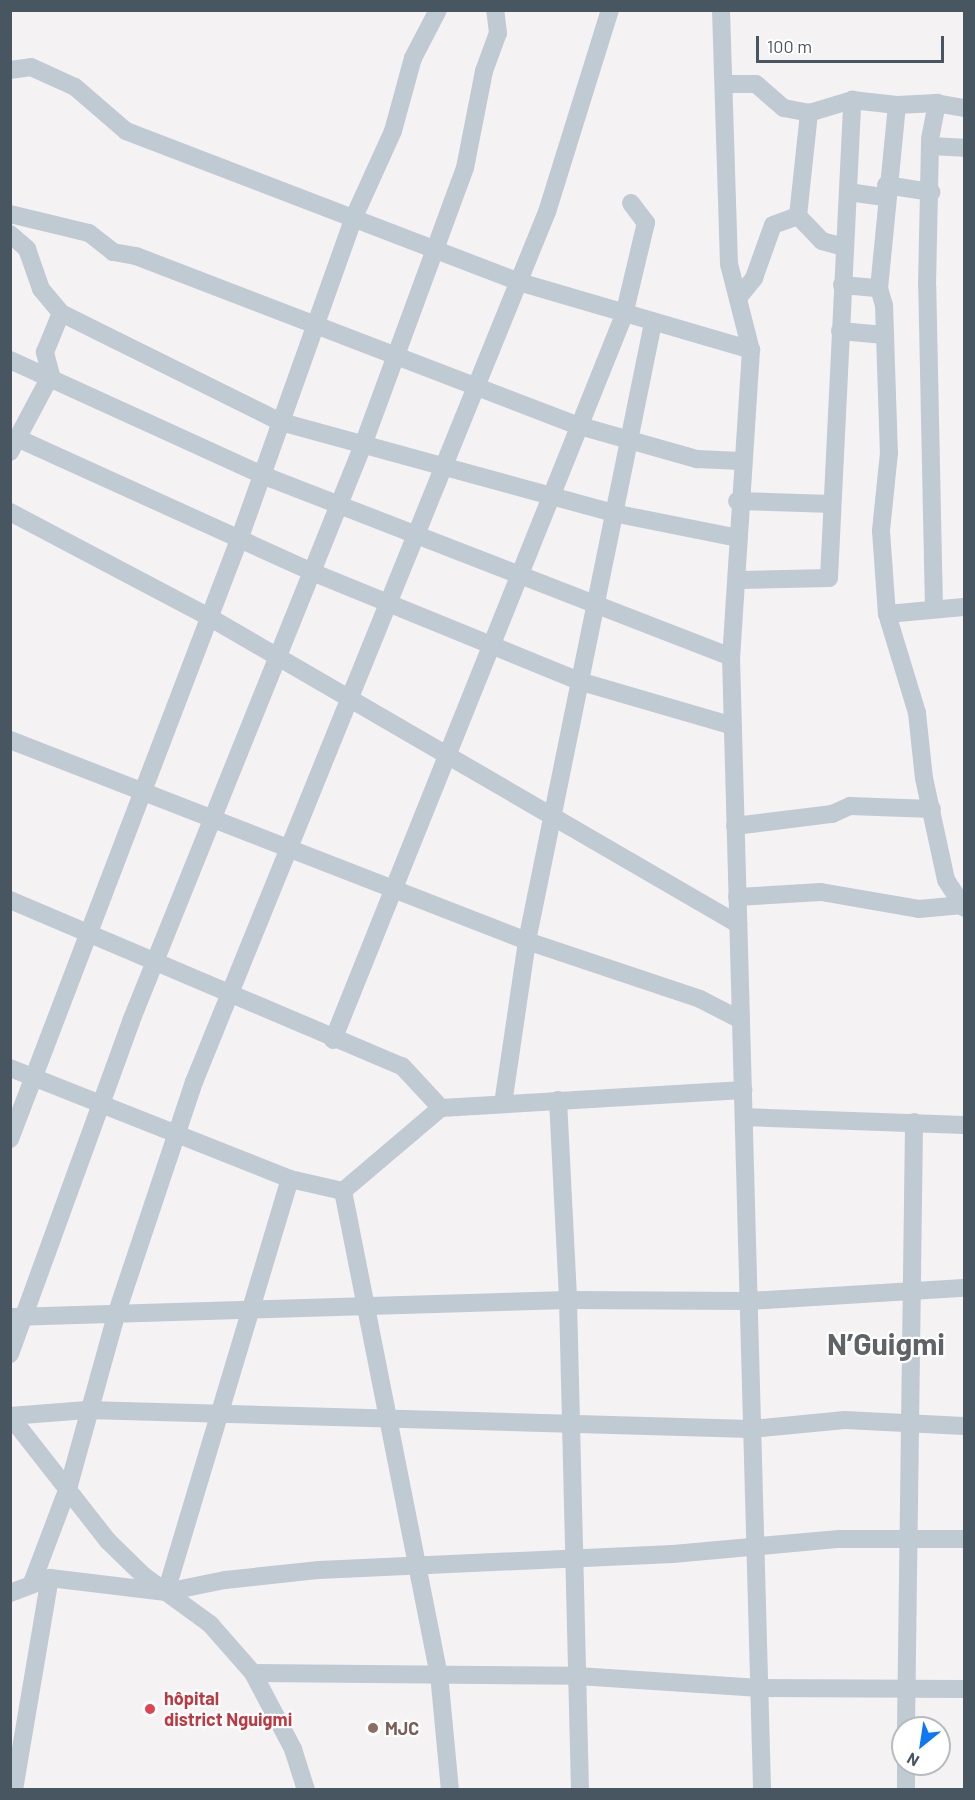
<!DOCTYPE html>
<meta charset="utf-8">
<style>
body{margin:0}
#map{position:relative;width:975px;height:1800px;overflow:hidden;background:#f5f2f3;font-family:Barlow,sans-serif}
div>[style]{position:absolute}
.minor>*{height:18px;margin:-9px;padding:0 9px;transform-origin:9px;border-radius:9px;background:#c0cad3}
.dots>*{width:16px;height:16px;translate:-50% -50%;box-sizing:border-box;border:3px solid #fff;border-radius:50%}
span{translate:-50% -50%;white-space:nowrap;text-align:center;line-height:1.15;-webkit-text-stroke:4.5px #fff;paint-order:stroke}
.health-label{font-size:18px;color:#be3a42;font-weight:700}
.left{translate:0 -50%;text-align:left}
.education-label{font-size:18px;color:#785e54;font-weight:700}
.town-label{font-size:30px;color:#5e6368;font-weight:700}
.frame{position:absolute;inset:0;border:12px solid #485662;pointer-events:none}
.north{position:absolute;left:891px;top:1716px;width:60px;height:60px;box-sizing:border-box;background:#fff;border:2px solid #b6bbc0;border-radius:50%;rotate:210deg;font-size:16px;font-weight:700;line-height:24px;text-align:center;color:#485662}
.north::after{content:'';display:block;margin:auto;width:21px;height:27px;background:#0d77f4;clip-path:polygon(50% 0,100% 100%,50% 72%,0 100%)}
.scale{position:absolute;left:756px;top:36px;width:188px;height:27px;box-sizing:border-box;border:3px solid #485662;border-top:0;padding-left:8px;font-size:18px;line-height:21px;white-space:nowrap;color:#485662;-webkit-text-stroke:4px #fff;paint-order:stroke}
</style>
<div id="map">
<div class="minor">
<div style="left:721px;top:10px;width:254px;rotate:88.2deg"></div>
<div style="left:729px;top:264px;width:89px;rotate:75.7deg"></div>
<div style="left:751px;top:350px;width:308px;rotate:93.7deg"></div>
<div style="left:731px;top:657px;width:1133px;rotate:88.43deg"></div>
<div style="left:10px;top:70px;width:21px;rotate:-8deg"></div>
<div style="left:31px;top:67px;width:48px;rotate:24.4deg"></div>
<div style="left:75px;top:87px;width:67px;rotate:40.8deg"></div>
<div style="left:126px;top:131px;width:421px;rotate:21deg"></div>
<div style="left:519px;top:282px;width:242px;rotate:16.3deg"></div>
<div style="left:725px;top:84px;width:31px"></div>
<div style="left:756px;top:84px;width:37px;rotate:41deg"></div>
<div style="left:784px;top:108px;width:25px;rotate:11deg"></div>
<div style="left:964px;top:108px;width:27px;rotate:-170deg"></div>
<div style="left:937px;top:103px;width:40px;rotate:177.1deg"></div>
<div style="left:897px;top:105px;width:184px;rotate:95.6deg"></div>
<div style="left:879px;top:288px;width:18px;rotate:74deg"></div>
<div style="left:884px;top:305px;width:148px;rotate:88.1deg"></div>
<div style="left:889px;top:453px;width:78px;rotate:95.9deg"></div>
<div style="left:881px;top:531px;width:83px;rotate:85.9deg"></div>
<div style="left:887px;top:614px;width:103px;rotate:73.1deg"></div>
<div style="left:917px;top:713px;width:65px;rotate:83.9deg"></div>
<div style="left:924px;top:778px;width:104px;rotate:77.8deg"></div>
<div style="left:946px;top:880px;width:33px;rotate:57deg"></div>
<div style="left:930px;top:146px;width:34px;rotate:3deg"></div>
<div style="left:886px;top:185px;width:46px;rotate:8.8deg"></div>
<div style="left:848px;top:192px;width:37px;rotate:8deg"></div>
<div style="left:10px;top:214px;width:81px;rotate:13.5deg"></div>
<div style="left:89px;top:233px;width:31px;rotate:38deg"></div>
<div style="left:113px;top:252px;width:23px;rotate:10deg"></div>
<div style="left:136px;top:256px;width:475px;rotate:21deg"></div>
<div style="left:580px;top:426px;width:122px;rotate:15.8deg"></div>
<div style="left:697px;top:459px;width:44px;rotate:2.6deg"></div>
<div style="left:10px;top:234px;width:23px;rotate:41deg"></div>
<div style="left:27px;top:249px;width:42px;rotate:70.7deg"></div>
<div style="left:41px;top:289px;width:31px;rotate:50deg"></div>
<div style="left:61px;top:313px;width:246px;rotate:26.4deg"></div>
<div style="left:281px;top:422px;width:349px;rotate:15.3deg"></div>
<div style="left:618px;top:514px;width:122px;rotate:11.3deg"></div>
<div style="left:844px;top:247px;width:23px;rotate:-165deg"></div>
<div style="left:822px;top:241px;width:35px;rotate:-134deg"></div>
<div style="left:798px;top:216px;width:104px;rotate:-83.9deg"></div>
<div style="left:809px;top:113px;width:45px;rotate:-16.8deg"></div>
<div style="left:852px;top:100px;width:45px;rotate:6.3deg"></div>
<div style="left:842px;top:285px;width:37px;rotate:5deg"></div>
<div style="left:738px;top:298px;width:26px;rotate:-51deg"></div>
<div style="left:754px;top:278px;width:56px;rotate:-70.3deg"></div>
<div style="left:773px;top:225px;width:27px;rotate:-20deg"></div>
<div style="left:840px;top:331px;width:45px;rotate:5.1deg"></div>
<div style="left:10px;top:360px;width:277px;rotate:24.5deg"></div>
<div style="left:262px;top:475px;width:503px;rotate:21.21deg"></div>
<div style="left:17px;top:438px;width:324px;rotate:24.4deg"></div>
<div style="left:312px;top:572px;width:292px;rotate:22.2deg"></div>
<div style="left:582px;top:682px;width:157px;rotate:16.2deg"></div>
<div style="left:10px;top:452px;width:87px;rotate:-62deg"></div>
<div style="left:51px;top:375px;width:24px;rotate:-105deg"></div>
<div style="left:45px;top:352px;width:42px;rotate:-67.7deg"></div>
<div style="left:737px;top:501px;width:95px;rotate:1.8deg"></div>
<div style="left:10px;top:512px;width:225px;rotate:27.8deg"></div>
<div style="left:209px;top:617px;width:612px;rotate:30.13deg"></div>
<div style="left:739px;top:580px;width:90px;rotate:-1.3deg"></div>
<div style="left:829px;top:578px;width:479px;rotate:-87.2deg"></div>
<div style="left:934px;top:609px;width:323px;rotate:-91.2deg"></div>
<div style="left:927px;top:286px;width:147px;rotate:-88.8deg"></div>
<div style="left:930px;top:139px;width:37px;rotate:-79deg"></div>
<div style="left:887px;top:614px;width:77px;rotate:-5.2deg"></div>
<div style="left:10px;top:740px;width:555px;rotate:21.25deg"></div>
<div style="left:527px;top:941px;width:182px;rotate:18.5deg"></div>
<div style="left:700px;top:999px;width:46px;rotate:27.1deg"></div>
<div style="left:735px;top:826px;width:98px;rotate:-7.1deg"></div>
<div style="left:832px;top:814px;width:20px;rotate:-24deg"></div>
<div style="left:850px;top:806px;width:82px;rotate:2.1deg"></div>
<div style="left:737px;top:897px;width:84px;rotate:-3.4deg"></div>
<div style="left:821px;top:892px;width:99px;rotate:9.8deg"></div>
<div style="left:919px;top:909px;width:44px;rotate:-5.2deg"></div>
<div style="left:10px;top:900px;width:426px;rotate:23deg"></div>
<div style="left:402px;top:1066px;width:57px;rotate:47.1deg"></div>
<div style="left:333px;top:1040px;width:781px;rotate:-68.13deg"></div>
<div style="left:624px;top:315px;width:95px;rotate:-76.6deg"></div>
<div style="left:646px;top:223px;width:25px;rotate:-127deg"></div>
<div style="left:10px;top:1068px;width:301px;rotate:21.6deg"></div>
<div style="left:290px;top:1179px;width:54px;rotate:12.8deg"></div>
<div style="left:558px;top:1100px;width:200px;rotate:87.1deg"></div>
<div style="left:568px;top:1300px;width:490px;rotate:88.6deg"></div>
<div style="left:503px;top:1104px;width:165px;rotate:-81.6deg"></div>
<div style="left:527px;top:941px;width:631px;rotate:-78.48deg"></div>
<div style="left:744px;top:1117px;width:220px;rotate:2.1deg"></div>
<div style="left:10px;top:1139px;width:641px;rotate:-69.08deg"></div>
<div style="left:239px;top:540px;width:343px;rotate:-70.4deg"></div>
<div style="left:354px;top:217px;width:94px;rotate:-65.6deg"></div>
<div style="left:393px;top:131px;width:76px;rotate:-74.7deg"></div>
<div style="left:413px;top:58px;width:54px;rotate:-62.5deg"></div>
<div style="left:343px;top:1191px;width:492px;rotate:78.8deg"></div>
<div style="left:439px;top:1674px;width:117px;rotate:84.6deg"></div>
<div style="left:343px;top:1191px;width:128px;rotate:-40.3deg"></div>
<div style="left:441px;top:1108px;width:303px;rotate:-3.4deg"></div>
<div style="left:12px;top:1317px;width:556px;rotate:-1.75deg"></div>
<div style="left:568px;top:1300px;width:181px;rotate:0.3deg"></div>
<div style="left:749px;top:1301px;width:215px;rotate:-3.5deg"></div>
<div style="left:10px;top:1354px;width:354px;rotate:-70deg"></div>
<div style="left:131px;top:1021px;width:621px;rotate:-68.06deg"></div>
<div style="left:363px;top:445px;width:295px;rotate:-69.8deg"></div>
<div style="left:465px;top:168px;width:99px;rotate:-78.9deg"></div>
<div style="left:484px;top:71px;width:40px;rotate:-69.8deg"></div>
<div style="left:498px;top:33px;width:23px;rotate:-97deg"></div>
<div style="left:10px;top:1416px;width:77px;rotate:-4.5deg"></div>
<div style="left:87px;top:1410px;width:664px;rotate:1.64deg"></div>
<div style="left:751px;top:1429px;width:94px;rotate:-5.5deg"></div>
<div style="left:845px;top:1420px;width:119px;rotate:2.9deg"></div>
<div style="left:10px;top:1416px;width:159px;rotate:51.9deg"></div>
<div style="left:108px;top:1541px;width:50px;rotate:44.2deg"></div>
<div style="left:144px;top:1576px;width:82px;rotate:36deg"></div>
<div style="left:210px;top:1624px;width:65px;rotate:48.7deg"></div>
<div style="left:253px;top:1673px;width:86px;rotate:62.2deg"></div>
<div style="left:293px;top:1749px;width:43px;rotate:72.4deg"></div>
<div style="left:32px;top:1583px;width:105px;rotate:-69.3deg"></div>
<div style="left:69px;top:1485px;width:176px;rotate:-74.5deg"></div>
<div style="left:116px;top:1315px;width:246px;rotate:-71.5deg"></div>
<div style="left:194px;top:1082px;width:939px;rotate:-67.92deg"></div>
<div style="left:547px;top:212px;width:212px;rotate:-72.7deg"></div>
<div style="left:166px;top:1592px;width:431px;rotate:-73.3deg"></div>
<div style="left:10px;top:1593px;width:43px;rotate:-20.6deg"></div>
<div style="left:50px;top:1578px;width:117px;rotate:6.9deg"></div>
<div style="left:166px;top:1592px;width:60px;rotate:-11.5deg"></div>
<div style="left:225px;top:1580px;width:95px;rotate:-6.1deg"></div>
<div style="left:319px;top:1570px;width:354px;rotate:-2.6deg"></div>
<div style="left:673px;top:1554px;width:167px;rotate:-5.2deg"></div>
<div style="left:839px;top:1539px;width:125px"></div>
<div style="left:253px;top:1673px;width:325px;rotate:0.5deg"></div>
<div style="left:578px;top:1676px;width:182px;rotate:3.8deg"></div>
<div style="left:760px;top:1688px;width:204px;rotate:0.3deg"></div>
<div style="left:906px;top:1728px;width:606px;rotate:-89.24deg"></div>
<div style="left:14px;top:1790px;width:215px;rotate:-80.4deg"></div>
<div style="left:906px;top:1790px;width:26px;rotate:-90deg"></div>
</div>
<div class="dots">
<div style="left:150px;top:1709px;background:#e0444e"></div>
<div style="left:373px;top:1728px;background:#8d6e63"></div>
</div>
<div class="health-label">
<span class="left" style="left:164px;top:1709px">hôpital<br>district Nguigmi</span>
</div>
<div class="education-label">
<span class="left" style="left:385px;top:1728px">MJC</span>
</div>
<div class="town-label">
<span style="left:886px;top:1343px">N’Guigmi</span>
</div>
<div class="frame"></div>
<div class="north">N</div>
<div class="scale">100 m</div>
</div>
